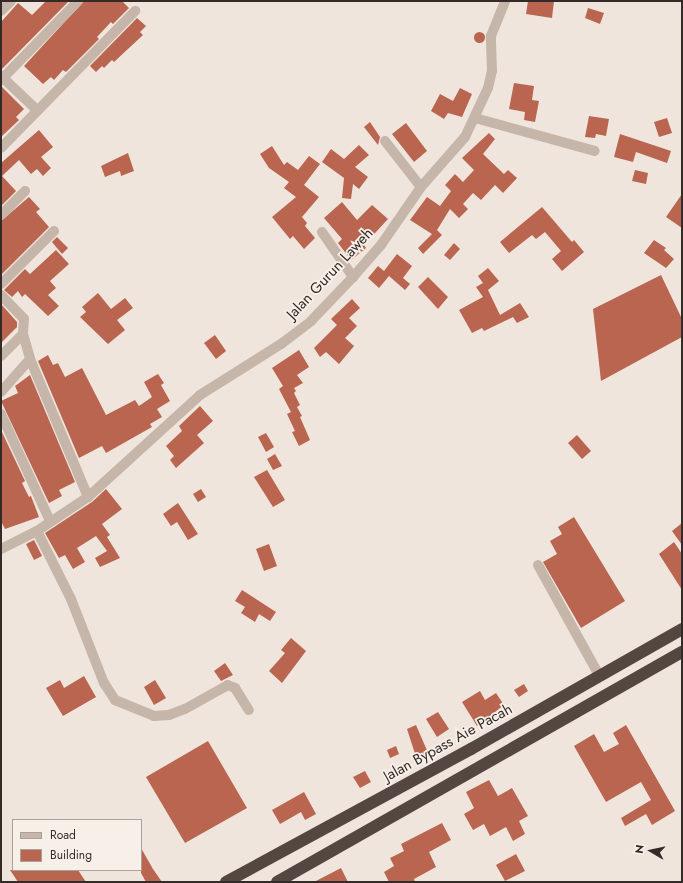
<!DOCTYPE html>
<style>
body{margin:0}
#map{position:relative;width:683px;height:883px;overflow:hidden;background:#efe5dc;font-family:Jost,sans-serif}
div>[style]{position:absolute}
.building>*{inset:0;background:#ba654f}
.round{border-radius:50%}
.street>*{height:10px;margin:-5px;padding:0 5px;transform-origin:5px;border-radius:5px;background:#c6b5a9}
.highway>*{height:12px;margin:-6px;padding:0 6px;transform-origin:6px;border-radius:6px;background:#544640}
span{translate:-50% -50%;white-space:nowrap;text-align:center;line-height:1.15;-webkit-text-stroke:3.5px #f7f0e8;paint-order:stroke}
.street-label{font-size:15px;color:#342b28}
.frame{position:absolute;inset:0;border:2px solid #342b28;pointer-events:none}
.legend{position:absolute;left:12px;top:819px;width:130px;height:52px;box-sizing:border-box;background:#f7f0e8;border:1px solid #a9a19b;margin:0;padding:5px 7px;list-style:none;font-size:12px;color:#342b28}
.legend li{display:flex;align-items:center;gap:8px;height:20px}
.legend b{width:20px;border:1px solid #a9a19b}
.north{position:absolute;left:631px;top:831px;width:40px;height:40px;-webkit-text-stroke:3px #f7f0e8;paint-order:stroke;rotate:279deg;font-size:11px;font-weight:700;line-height:16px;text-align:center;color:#342b28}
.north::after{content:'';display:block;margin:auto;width:14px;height:18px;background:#342b28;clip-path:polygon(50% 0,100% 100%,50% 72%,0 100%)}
</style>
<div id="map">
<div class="building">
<div style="clip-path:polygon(46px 1px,69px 1px,1px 70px,1px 22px,18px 3px,32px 15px)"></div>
<div style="clip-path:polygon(84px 1px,122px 1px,129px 8px,113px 24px,111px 22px,97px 37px,99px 39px,66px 72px,63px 70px,54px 80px,51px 77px,43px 84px,24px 66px)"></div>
<div style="clip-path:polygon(528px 1px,554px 1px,552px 18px,526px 14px)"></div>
<div style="clip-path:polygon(588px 8px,604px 13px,600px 24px,585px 18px)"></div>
<div style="clip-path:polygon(137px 18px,146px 26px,140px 32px,143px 35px,114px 62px,112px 60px,104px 68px,102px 66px,96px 72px,90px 66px)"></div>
<div class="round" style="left:473.5px;top:31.5px;width:11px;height:11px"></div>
<div style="clip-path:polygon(514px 83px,534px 86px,532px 100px,539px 101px,535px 122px,524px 120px,525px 112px,509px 109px)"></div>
<div style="clip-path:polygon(1px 86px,24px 109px,16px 117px,19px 120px,1px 137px)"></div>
<div style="clip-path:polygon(460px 88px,472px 94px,462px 117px,448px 113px,444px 119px,431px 111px,440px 94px,453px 101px)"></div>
<div style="clip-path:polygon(589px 116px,609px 119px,606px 136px,596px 134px,595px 138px,585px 137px)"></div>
<div style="clip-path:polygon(667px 118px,672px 133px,659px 137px,654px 122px)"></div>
<div style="clip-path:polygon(370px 122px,380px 137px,378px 145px,364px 127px)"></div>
<div style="clip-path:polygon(406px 123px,427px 151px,414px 162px,392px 134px)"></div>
<div style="clip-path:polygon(39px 130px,53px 147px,41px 157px,51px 168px,43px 176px,37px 169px,31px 174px,19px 160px,2px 176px,16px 191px,1px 206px,1px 163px)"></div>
<div style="clip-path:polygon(489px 133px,495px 139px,483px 154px,504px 174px,508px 170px,517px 178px,503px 193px,495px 185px,481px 200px,473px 193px,463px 204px,468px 209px,459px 218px,450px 209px,437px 230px,442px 235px,423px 254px,418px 248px,432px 234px,410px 220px,427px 197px,440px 206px,451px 191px,445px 185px,455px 174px,463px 182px,474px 170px,462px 158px)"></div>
<div style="clip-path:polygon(620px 134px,671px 151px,667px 163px,636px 152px,633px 162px,614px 157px)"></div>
<div style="clip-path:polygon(359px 145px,369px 155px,355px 167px,368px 177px,359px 189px,353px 184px,351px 199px,342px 198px,344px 178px,322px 162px,331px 149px,344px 159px)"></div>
<div style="clip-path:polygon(272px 146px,284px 165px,287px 162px,298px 170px,309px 156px,320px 164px,304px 185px,319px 197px,302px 217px,307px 223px,305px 226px,315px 238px,304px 249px,293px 236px,290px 239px,272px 217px,296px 197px,284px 188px,289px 182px,269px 168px,260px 154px)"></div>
<div style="clip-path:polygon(128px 153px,134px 171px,121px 176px,120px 171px,105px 177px,101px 166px)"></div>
<div style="clip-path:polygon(635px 170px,648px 173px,646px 184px,632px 181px)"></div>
<div style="clip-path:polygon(682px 194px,682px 228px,666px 217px)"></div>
<div style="clip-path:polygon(29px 197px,40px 209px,36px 212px,49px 227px,1px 275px,1px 221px)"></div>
<div style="clip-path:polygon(342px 202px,357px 220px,372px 205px,388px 219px,364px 245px,366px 248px,351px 260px,338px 243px,342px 239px,324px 218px)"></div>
<div style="clip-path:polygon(542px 207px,572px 242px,574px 240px,584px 252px,562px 271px,552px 259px,561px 251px,545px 232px,536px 239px,532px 235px,509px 253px,500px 242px)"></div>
<div style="clip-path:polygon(57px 237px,68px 248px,62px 254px,52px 242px)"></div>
<div style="clip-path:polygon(654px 240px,666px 248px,664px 250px,674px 259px,666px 268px,644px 253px)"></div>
<div style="clip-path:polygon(454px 243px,460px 249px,450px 260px,444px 255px)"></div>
<div style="clip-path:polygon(56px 250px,69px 264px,50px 281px,56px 288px,48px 295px,59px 306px,48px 316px,25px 294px,22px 297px,18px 291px,12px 297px,4px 290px,25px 269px,30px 274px)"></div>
<div style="clip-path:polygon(397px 254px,412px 266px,403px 278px,410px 284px,405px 290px,389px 276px,379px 288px,368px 278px,378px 266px,384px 271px)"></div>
<div style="clip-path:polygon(488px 268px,499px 281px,488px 290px,500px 315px,520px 303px,529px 317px,517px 323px,513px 317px,484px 331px,482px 328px,472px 333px,459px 310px,483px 297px,476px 287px,483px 283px,478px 276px)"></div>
<div style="clip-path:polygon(661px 275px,682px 319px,682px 337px,601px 381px,593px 309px)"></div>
<div style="clip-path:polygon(428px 277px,448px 297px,438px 309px,418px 287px)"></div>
<div style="clip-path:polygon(98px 293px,111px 309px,125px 298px,133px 308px,117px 320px,125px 330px,108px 344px,80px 317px,86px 312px,82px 307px)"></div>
<div style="clip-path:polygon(352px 299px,360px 308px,349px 318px,357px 326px,345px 338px,354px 346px,339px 364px,326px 352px,320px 357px,314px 348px,337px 325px,331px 319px)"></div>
<div style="clip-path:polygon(1px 304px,17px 322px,17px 327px,1px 343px)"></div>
<div style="clip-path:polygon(215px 335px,226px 351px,216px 359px,204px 343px)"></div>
<div style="clip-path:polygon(299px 350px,309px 367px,297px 375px,303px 383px,294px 388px,296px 391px,294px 393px,300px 405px,297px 407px,302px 416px,300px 417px,310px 440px,299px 446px,292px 432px,295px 431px,287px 414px,291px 412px,279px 389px,283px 386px,272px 368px)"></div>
<div style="clip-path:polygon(48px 355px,53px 365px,58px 363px,65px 377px,82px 368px,106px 415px,135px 400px,139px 406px,152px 397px,144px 382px,158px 374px,164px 383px,161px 385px,170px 401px,157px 409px,162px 417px,150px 424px,152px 427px,106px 453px,102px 446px,79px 458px,38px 361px)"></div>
<div style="clip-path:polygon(30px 375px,75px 482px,59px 490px,62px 496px,49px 503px,1px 401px,18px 393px,15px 386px)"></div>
<div style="clip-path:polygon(200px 406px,213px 421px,197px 435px,204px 443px,176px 468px,170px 460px,174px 456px,166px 446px,182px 431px,179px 426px)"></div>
<div style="clip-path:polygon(1px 430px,25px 481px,22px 483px,29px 497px,31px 496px,39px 517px,5px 529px,1px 521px)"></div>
<div style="clip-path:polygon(266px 433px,274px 447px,266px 452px,258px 437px)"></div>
<div style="clip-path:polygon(577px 435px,591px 451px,582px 459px,568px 443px)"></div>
<div style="clip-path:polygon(275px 454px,282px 466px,273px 470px,267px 459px)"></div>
<div style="clip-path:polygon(267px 470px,285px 500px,273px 507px,254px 477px)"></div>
<div style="clip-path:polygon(106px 489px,122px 509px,102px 524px,110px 535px,107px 537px,120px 558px,100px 567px,95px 558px,107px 551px,96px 536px,77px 548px,85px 562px,73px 569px,65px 555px,59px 558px,45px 533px,92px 502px)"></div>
<div style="clip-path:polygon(201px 489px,206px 497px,198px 502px,193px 494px)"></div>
<div style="clip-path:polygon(178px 503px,198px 534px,188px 540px,177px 522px,171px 526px,163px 514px)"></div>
<div style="clip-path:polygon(574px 517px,625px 601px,581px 628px,543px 562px,557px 554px,550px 541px,562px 534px,558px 527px)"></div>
<div style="clip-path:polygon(682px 523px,682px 545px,672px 531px)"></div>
<div style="clip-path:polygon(34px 540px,42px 556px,34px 560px,26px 544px)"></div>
<div style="clip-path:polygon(674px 542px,682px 554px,682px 590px,659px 554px)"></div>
<div style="clip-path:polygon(269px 544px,277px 566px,264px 571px,256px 549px)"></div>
<div style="clip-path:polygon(242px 590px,276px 612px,270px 621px,259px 614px,255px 622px,241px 613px,245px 607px,235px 601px)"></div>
<div style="clip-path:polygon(291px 638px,306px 651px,282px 683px,269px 671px,285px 653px,281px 650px)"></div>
<div style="clip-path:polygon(225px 663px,233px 675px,221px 681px,214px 671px)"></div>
<div style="clip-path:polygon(84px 676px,96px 697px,63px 716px,46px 688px,60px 680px,64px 688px)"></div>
<div style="clip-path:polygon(155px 680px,166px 698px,154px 705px,144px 687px)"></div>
<div style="clip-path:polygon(524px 684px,528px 691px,519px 697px,514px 690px)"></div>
<div style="clip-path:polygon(480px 691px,485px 700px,496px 693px,504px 705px,477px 726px,462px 702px)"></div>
<div style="clip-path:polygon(438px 712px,449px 729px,437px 737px,426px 719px)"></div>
<div style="clip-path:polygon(416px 725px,429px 755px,417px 760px,407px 729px)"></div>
<div style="clip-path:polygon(626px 725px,675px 811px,652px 825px,646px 814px,625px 826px,621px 818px,651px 800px,641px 782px,606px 802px,574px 746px,594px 734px,604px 752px,619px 744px,613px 733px)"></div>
<div style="clip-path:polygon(208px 741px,247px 808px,185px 843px,146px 777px)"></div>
<div style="clip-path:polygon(396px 746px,399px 754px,390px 758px,387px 750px)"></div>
<div style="clip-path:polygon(365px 771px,371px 782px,360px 788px,353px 777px)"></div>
<div style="clip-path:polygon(489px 780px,498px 796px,512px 788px,528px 816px,519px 821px,525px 834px,513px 841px,506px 827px,490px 836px,484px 824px,473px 830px,464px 814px,474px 808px,466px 792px)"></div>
<div style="clip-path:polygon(304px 792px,316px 814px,305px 820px,301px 812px,280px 824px,272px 810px)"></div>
<div style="clip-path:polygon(442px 823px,451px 840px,429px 852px,436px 867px,414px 879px,415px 882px,389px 882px,384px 872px,394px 866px,390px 858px,404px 851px,401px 844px)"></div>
<div style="clip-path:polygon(141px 848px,153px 869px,162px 882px,146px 882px,141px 873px)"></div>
<div style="clip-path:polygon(516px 854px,525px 871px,505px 881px,496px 865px)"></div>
<div style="clip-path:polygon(341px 868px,348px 882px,314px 882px)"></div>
<div style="clip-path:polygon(10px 870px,78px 870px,86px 882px,18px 882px)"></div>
</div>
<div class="street">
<div style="left:1px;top:11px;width:14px;rotate:-45deg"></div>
<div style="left:1px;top:76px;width:50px;rotate:43.4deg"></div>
<div style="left:1px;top:80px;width:110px;rotate:-45.7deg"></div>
<div style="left:475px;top:118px;width:124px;rotate:15.4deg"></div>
<div style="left:385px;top:141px;width:58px;rotate:52deg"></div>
<div style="left:1px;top:148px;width:192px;rotate:-45.6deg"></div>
<div style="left:1px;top:215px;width:34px;rotate:-45deg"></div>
<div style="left:322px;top:232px;width:55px;rotate:55.4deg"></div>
<div style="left:1px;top:284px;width:75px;rotate:-45deg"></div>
<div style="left:1px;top:295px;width:33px;rotate:46deg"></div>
<div style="left:24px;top:319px;width:15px;rotate:94deg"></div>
<div style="left:23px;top:334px;width:26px;rotate:74deg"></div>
<div style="left:30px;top:359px;width:150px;rotate:67.2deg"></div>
<div style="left:1px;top:356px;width:31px;rotate:-45deg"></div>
<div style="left:1px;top:392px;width:44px;rotate:-48.7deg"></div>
<div style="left:1px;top:414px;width:118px;rotate:65.4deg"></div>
<div style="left:37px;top:531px;width:76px;rotate:63.4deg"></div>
<div style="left:71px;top:599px;width:90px;rotate:68.6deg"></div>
<div style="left:104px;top:683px;width:20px;rotate:57deg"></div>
<div style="left:115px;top:700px;width:42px;rotate:22.3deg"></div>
<div style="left:154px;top:716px;width:15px;rotate:-4deg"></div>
<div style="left:169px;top:715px;width:17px;rotate:-21deg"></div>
<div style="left:185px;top:709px;width:49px;rotate:-29.2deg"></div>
<div style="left:228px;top:685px;width:8px;rotate:23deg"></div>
<div style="left:235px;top:688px;width:26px;rotate:58deg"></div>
<div style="left:1px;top:549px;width:40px;rotate:-26.6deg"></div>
<div style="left:37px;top:531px;width:61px;rotate:-33.7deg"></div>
<div style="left:88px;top:497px;width:151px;rotate:-42.3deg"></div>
<div style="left:200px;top:395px;width:96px;rotate:-32.2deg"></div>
<div style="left:281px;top:344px;width:38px;rotate:-37deg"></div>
<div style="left:311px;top:321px;width:61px;rotate:-46.3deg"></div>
<div style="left:353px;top:277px;width:43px;rotate:-48.8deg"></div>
<div style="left:381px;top:245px;width:70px;rotate:-55.4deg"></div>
<div style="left:421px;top:187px;width:67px;rotate:-48.7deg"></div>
<div style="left:465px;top:137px;width:54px;rotate:-64.9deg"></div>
<div style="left:488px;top:88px;width:17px;rotate:-77deg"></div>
<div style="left:492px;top:71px;width:35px;rotate:-92deg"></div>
<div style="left:491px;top:36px;width:38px;rotate:-68deg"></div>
<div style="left:538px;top:565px;width:126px;rotate:61deg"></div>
</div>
<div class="highway">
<div style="left:226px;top:882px;width:279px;rotate:-28.5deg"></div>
<div style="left:471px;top:749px;width:243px;rotate:-29.6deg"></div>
<div style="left:277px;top:882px;width:466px;rotate:-29.6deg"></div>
</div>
<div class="street-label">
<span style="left:330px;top:274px;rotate:-47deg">Jalan Gurun Laweh</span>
<span style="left:448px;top:743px;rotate:-29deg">Jalan Bypass Aie Pacah</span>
</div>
<div class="frame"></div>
<ul class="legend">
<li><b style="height:5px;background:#c6b5a9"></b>Road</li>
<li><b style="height:11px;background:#ba654f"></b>Building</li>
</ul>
<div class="north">N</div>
</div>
